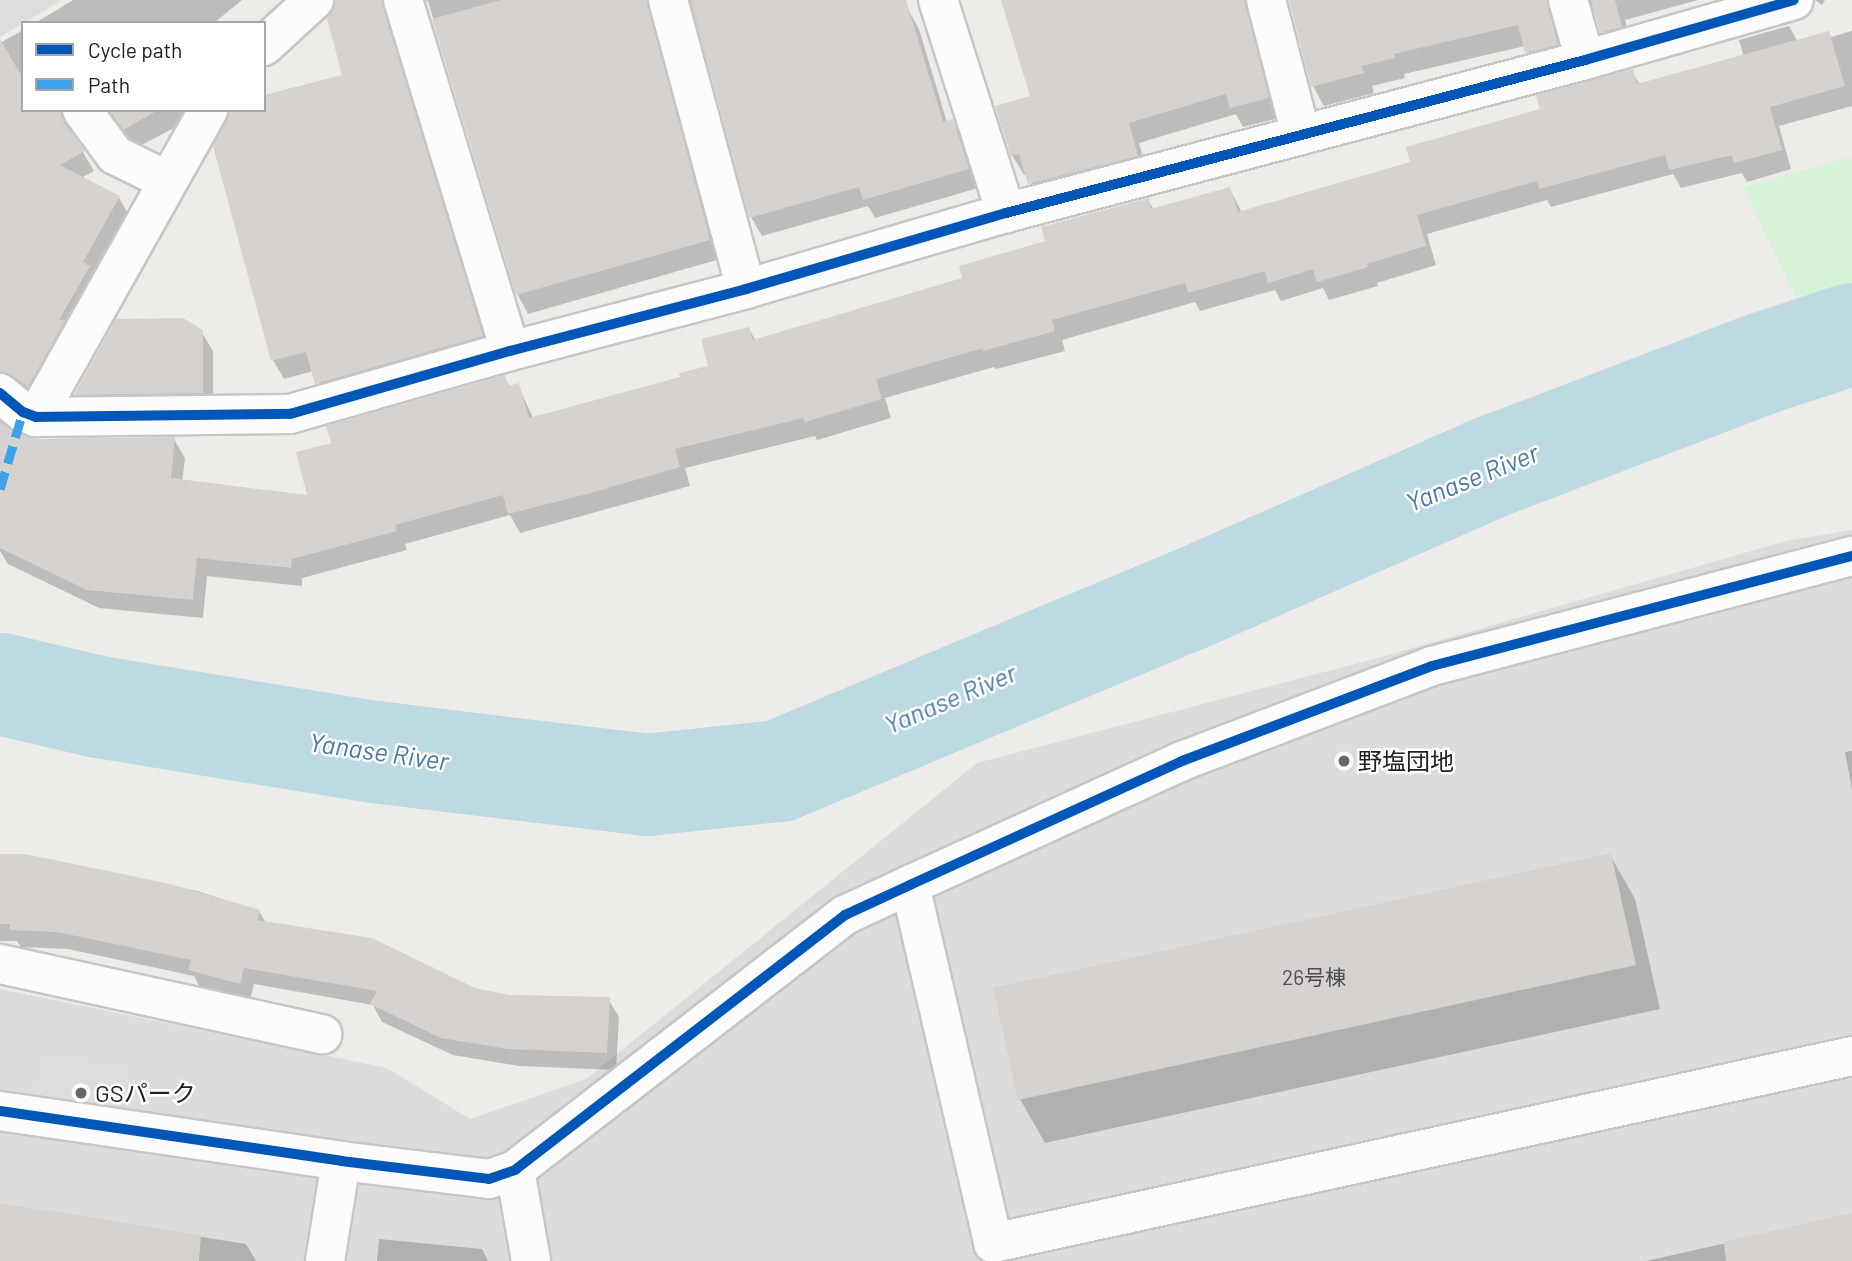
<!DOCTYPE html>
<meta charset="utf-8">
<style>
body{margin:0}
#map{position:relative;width:1852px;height:1261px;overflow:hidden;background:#eeece9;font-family:Barlow,"Noto Sans JP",sans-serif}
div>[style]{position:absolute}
.residential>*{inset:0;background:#dddcda}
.park>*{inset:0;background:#d7f3d7}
.parking>*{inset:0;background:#dedddc}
.shadow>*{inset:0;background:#0003}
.river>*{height:102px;margin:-51px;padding:0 51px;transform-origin:51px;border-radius:51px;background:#bdd9e1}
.building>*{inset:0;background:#d5d2d0}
.roads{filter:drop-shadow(2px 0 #c7c6c5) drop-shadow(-2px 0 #c7c6c5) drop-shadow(0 2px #c7c6c5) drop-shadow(0 -2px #c7c6c5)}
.minor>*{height:38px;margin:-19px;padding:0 19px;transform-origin:19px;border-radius:19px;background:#fcfcfc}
.quiet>*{height:9px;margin-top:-4.5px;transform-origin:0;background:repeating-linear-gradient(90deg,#3da2ea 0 18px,transparent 0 27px)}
.cycleway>*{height:10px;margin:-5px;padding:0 5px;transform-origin:5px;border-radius:5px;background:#0057b8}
.dots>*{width:19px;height:19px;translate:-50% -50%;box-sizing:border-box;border:4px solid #fff;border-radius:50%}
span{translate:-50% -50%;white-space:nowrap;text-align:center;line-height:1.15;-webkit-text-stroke:5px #fff;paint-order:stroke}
.number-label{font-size:21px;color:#4d4c4c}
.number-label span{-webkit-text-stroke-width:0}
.poi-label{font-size:24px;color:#202020}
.left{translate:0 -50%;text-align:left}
.water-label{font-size:26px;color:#4a79a7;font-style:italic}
.legend{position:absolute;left:21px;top:21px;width:245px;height:91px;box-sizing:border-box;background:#fff;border:2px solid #a6a6a6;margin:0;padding:9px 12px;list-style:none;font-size:21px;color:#202020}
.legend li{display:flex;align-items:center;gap:14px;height:35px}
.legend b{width:35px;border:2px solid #a6a6a6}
</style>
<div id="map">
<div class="residential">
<div style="clip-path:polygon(1852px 530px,1852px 1261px,0 1261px,0 989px,387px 1068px,470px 1119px,586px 1079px,977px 763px,1374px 659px,1786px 541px)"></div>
</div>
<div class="park">
<div style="clip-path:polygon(1852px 156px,1852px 305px,1806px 318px,1743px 187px)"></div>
</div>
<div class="parking">
<div style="clip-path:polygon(0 0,62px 0,0 37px)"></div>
<div style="clip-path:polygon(41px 1055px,130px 1069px,121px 1129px,32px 1116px)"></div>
</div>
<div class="shadow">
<div style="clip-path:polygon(73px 0,242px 0,214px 23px,35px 23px)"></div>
<div style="clip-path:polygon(336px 0,404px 0,492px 355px,328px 402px,313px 371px,284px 379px,273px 360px,264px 97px,344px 77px)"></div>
<div style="clip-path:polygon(425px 0,669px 0,720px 259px,528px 314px,518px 295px,428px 1px)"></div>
<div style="clip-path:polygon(690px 0,903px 0,919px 29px,947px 122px,952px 121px,963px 140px,978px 188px,875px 218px,868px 206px,762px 236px,751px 217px)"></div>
<div style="clip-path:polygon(1003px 0,1239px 0,1257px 35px,1279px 118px,1243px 127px,1236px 114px,1139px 143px,1148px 175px,1041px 204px,1027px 174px,1024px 175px,1012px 155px,1032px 97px)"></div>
<div style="clip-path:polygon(1300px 0,1572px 0,1568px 65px,1539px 72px,1525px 46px,1404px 74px,1405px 78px,1372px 86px,1374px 93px,1324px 106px,1313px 86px)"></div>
<div style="clip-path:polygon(1589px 0,1698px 0,1625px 20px,1632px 47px,1613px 52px)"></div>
<div style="clip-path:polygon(1815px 0,1825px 0,1822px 5px)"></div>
<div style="clip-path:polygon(1789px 26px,1800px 46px,1852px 31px,1852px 106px,1779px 126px,1791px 169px,1747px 182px,1742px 173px,1681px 188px,1673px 174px,1551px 207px,1547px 200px,1427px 234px,1436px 265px,1377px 283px,1378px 286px,1329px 300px,1323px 288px,1281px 301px,1275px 290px,1200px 311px,1195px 302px,1062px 340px,1065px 351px,996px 369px,994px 367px,885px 398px,891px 418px,817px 440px,815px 436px,685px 468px,690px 486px,520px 533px,510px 515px,405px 544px,407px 550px,302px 578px,302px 586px,207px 576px,203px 618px,99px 608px,8px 564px,0 551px,0 422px,8px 430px,28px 439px,174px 439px,185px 458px,182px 483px,310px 497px,333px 444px,504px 377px,510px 387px,518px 385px,533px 418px,682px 378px,710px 367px,749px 329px,756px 341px,965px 279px,1148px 200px,1154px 210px,1230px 189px,1242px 213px,1412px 163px,1632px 71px,1640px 85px,1744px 57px,1739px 40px)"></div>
<div style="clip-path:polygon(23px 30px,23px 110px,82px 110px,72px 120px,71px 132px,94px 171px,81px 178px,119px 198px,130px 217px,39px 405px,0 394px,0 43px)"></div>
<div style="clip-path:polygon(105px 110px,208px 110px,136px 148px)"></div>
<div style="clip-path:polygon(201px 331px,213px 351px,213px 413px,87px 414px,76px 395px)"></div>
<div style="clip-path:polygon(1852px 751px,1852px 789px,1845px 752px)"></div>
<div style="clip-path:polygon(1610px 855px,1635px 899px,1660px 1009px,1045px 1143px,1020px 1099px)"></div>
<div style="clip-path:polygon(0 856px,25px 856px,197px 891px,259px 911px,266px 923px,474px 990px,510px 997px,608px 999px,619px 1017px,616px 1070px,519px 1066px,453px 1055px,382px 1022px,373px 1005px,254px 984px,250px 1000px,200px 987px,194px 976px,68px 949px,21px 947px,17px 941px,0 941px)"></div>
<div style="clip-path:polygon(0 1205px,246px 1244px,256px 1261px,0 1261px)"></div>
<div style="clip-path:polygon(1852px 1215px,1852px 1261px,1646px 1261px)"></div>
<div style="clip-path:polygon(379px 1239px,482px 1249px,488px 1261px,377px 1261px)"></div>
</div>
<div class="river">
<div style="left:0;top:684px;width:102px;rotate:13.1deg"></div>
<div style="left:99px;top:707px;width:280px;rotate:9.3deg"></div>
<div style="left:375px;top:752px;width:274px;rotate:6.9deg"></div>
<div style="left:647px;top:785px;width:133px;rotate:-6.1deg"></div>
<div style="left:779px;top:771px;width:441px;rotate:-22.7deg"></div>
<div style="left:1186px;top:601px;width:328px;rotate:-23.7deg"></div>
<div style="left:1486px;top:469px;width:294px;rotate:-20.9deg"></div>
<div style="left:1761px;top:364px;width:96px;rotate:-18.2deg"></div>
</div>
<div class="building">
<div style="clip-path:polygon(335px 0,382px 0,483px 336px,315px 384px,306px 352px,271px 361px,213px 146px,230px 110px,265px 110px,264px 95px,342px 75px,327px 18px)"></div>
<div style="clip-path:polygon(501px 0,647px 0,710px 240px,516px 295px,432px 19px)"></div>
<div style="clip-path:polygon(691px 0,906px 0,943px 122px,953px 119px,969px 169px,863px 200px,859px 187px,749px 218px)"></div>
<div style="clip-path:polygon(1001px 0,1245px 0,1269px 98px,1230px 108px,1226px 94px,1129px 123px,1138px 156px,1028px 184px,1019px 154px,1011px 156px,995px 106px,1030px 96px)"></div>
<div style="clip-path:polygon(1289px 0,1547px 0,1558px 45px,1525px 53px,1518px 25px,1394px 54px,1395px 58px,1362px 66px,1364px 73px,1311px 87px)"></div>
<div style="clip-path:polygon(1591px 0,1615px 0,1622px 27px,1600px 33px)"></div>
<div style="clip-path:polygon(1829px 31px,1845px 86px,1770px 107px,1782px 150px,1734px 163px,1732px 155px,1669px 170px,1665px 155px,1539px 189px,1537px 181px,1417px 215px,1426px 246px,1367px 264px,1368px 267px,1317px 282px,1313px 269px,1268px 283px,1265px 271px,1188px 293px,1185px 283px,1052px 320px,1055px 331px,983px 351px,983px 348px,876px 379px,882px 399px,805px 422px,803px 418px,675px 449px,680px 467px,587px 494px,508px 514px,503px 495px,395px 525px,397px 531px,292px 559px,291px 568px,197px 558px,193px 600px,87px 590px,0 548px,0 421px,15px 432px,36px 439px,175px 437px,171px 478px,307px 495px,296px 452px,331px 443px,326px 426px,505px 375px,508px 386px,519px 383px,529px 418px,680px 377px,679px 373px,708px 366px,701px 339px,749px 327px,753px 340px,962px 278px,959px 266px,1045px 241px,1041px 227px,1149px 198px,1151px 209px,1230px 187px,1238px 212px,1410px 162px,1406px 147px,1540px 109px,1536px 95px,1633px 69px,1637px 84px)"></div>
<div style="clip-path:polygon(0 39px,23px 78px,23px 110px,60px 110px,64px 123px,85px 151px,60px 165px,120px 196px,83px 262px,90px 266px,59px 320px,65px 320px,28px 387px,13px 376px,0 372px)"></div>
<div style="clip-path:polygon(109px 110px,158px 110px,123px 130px)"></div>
<div style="clip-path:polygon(183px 318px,203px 330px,203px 393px,74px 395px,116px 319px)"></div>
<div style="clip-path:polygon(1611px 853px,1636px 965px,1018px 1100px,993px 988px)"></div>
<div style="clip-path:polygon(0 854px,25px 854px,166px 883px,260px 910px,257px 920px,372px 938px,475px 988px,510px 995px,610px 997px,607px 1053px,508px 1049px,441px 1038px,370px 1004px,377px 991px,244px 968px,240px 984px,188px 970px,191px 960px,57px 932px,9px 930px,10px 924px,0 924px)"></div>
<div style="clip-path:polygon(0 1203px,201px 1235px,199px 1261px,0 1261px)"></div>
<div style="clip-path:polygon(1852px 1213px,1852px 1261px,1726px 1261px,1724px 1242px)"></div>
</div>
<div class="roads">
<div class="minor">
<div style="left:403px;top:0;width:367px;rotate:73deg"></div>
<div style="left:668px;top:0;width:299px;rotate:74.9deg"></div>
<div style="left:938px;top:0;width:224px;rotate:72.3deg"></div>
<div style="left:1266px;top:0;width:139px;rotate:75.5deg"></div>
<div style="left:1568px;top:0;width:62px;rotate:74.2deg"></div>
<div style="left:264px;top:46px;width:68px;rotate:-42.6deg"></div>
<div style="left:82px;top:110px;width:56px;rotate:53.7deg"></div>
<div style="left:115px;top:155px;width:57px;rotate:26.1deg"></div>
<div style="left:0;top:393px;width:30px;rotate:40deg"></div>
<div style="left:23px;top:412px;width:14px;rotate:21deg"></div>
<div style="left:36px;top:417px;width:254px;rotate:-0.7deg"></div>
<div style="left:290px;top:414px;width:229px;rotate:-16deg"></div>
<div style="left:510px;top:351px;width:244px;rotate:-14.7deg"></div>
<div style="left:746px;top:289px;width:271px;rotate:-16.3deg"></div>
<div style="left:1006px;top:213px;width:599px;rotate:-14.8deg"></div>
<div style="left:1585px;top:60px;width:217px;rotate:-16deg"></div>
<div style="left:36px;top:417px;width:352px;rotate:-60.7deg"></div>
<div style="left:910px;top:885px;width:367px;rotate:76.9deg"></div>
<div style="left:993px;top:1243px;width:879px;rotate:-12.28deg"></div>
<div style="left:0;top:964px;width:330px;rotate:12.3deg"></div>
<div style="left:0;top:1111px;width:345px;rotate:8.3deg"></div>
<div style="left:341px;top:1161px;width:149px;rotate:6.9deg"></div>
<div style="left:489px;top:1179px;width:28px;rotate:-19deg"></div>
<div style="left:515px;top:1170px;width:417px;rotate:-37.7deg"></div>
<div style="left:845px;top:915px;width:72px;rotate:-24.8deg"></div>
<div style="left:910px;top:885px;width:299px;rotate:-24.5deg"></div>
<div style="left:1182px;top:761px;width:267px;rotate:-20.8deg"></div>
<div style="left:1432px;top:666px;width:434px;rotate:-14.7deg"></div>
<div style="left:515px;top:1170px;width:92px;rotate:80deg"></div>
<div style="left:325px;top:1261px;width:101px;rotate:-80.9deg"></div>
</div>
</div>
<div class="quiet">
<div style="left:0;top:489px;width:80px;rotate:-73.4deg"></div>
</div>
<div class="cycleway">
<div style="left:0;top:393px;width:30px;rotate:40deg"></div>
<div style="left:23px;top:412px;width:14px;rotate:21deg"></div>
<div style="left:36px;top:417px;width:254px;rotate:-0.7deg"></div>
<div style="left:290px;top:414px;width:229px;rotate:-16deg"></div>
<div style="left:510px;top:351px;width:244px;rotate:-14.7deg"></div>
<div style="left:746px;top:289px;width:271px;rotate:-16.3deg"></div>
<div style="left:1006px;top:213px;width:599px;rotate:-14.8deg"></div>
<div style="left:1585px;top:60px;width:217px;rotate:-16deg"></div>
<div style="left:0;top:1111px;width:345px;rotate:8.3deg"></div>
<div style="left:341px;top:1161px;width:149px;rotate:6.9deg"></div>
<div style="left:489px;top:1179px;width:28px;rotate:-19deg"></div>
<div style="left:515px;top:1170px;width:417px;rotate:-37.7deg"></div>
<div style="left:845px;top:915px;width:72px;rotate:-24.8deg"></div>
<div style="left:910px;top:885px;width:299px;rotate:-24.5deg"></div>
<div style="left:1182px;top:761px;width:267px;rotate:-20.8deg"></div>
<div style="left:1432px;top:666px;width:434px;rotate:-14.7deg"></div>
</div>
<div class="dots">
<div style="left:1344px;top:761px;background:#686766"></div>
<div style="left:81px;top:1093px;background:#686766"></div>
</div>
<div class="number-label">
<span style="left:1314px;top:977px">26号棟</span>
</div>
<div class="poi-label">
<span class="left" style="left:1358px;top:761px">野塩団地</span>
<span class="left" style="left:95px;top:1093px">GSパーク</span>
</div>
<div class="water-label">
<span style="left:1472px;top:477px;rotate:-22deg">Yanase River</span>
<span style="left:950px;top:698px;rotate:-23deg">Yanase River</span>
<span style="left:379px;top:751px;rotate:8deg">Yanase River</span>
</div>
<ul class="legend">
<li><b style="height:9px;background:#0057b8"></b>Cycle path</li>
<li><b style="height:9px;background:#3da2ea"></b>Path</li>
</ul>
</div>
